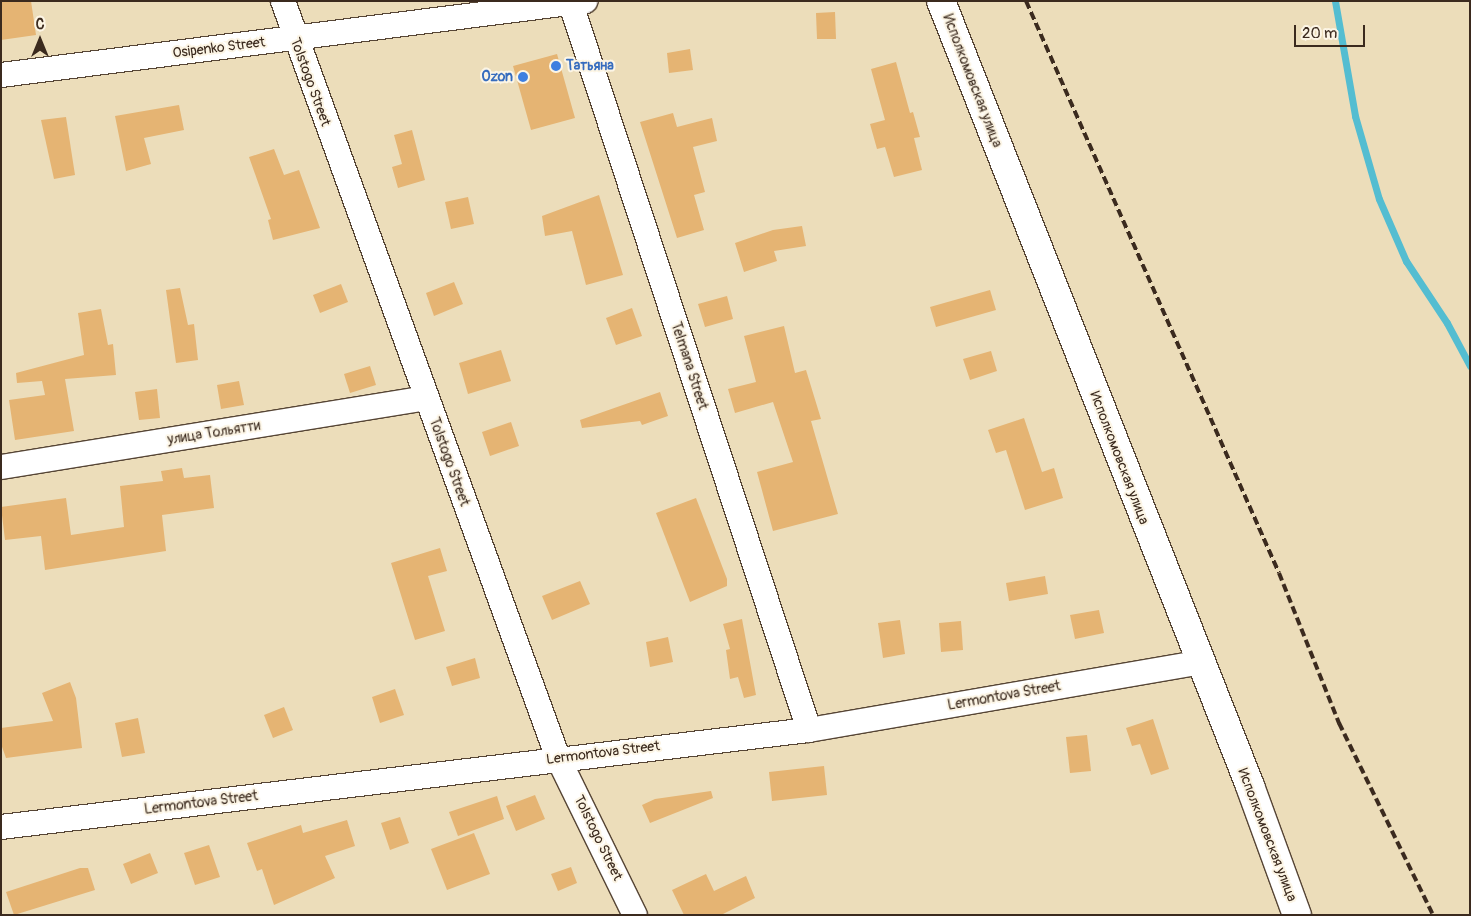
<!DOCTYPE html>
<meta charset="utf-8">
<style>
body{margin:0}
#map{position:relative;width:1471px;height:916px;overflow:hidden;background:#ecddba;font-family:Pangolin,sans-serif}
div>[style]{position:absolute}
.stream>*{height:7px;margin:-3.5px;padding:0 3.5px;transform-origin:3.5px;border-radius:3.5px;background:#54bdd1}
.building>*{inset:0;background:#e5b473}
.roads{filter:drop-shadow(1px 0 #564535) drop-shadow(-1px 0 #564535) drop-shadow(0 1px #564535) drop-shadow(0 -1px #564535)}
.street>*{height:24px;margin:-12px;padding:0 12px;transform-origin:12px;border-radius:12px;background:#fff}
.primary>*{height:28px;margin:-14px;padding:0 14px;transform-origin:14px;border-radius:14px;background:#fff}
.rail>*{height:4px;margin-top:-2px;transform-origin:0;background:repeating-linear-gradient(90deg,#3b2a1e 0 8px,transparent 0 12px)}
.dots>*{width:14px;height:14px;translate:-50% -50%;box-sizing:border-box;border:2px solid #fcf5e5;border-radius:50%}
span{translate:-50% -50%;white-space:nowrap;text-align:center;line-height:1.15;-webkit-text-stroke:4px #fcf5e5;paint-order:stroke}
.street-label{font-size:14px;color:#3b2a1e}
.shop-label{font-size:14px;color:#366cbe;font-weight:700}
.left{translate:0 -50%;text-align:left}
.right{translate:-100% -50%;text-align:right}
.frame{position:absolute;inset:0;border:2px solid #3b2a1e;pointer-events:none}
.north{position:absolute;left:15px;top:15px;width:50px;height:50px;-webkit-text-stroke:4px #fcf5e5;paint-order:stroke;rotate:0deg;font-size:14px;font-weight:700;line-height:20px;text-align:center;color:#3b2a1e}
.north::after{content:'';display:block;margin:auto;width:18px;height:22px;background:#3b2a1e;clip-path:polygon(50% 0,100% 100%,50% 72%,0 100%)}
.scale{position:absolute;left:1294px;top:25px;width:71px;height:22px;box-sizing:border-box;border:2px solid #3b2a1e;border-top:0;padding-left:6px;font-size:15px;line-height:18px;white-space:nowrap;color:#3b2a1e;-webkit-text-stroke:4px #fcf5e5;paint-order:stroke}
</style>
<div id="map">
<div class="stream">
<div style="left:1335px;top:1px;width:117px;rotate:80.1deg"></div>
<div style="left:1355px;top:116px;width:86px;rotate:73.9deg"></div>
<div style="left:1379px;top:199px;width:68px;rotate:66.5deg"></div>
<div style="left:1406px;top:261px;width:74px;rotate:56.5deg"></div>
<div style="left:1447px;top:323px;width:49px;rotate:61.9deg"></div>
</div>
<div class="building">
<div style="clip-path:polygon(1px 1px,31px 1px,36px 35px,1px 40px)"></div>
<div style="clip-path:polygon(835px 12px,836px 39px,817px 39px,816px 13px)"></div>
<div style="clip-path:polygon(690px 49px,693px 70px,669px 73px,667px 53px)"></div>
<div style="clip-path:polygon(557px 54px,575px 118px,531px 130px,513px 66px)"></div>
<div style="clip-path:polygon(896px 62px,910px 113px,913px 112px,920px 137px,914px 138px,922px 170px,894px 177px,885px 147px,877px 149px,870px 124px,885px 120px,871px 69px)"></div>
<div style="clip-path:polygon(179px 105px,184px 130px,144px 138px,151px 164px,126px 171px,115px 116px)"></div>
<div style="clip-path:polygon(673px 113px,677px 127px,712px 118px,717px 141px,693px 147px,705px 192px,694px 195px,704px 230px,677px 238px,640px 122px)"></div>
<div style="clip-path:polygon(66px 117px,75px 175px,54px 179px,41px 120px)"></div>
<div style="clip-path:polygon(412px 130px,425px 180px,398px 188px,392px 167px,402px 164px,394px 135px)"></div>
<div style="clip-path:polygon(274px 149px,284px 175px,299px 170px,320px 228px,273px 240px,268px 220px,271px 219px,249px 157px)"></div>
<div style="clip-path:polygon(599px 195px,623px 275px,586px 285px,572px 231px,545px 236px,542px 216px)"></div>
<div style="clip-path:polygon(468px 197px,474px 224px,451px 229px,445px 202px)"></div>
<div style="clip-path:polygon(802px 226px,806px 246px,774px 251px,777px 261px,744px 272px,735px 243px,773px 230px)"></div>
<div style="clip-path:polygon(454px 282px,463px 304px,434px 316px,426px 293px)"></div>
<div style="clip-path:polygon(341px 284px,348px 302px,320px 313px,313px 295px)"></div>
<div style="clip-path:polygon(180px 288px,188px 325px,194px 324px,198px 360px,176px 363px,166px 290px)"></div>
<div style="clip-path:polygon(990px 290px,996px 310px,936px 327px,930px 307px)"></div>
<div style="clip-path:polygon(727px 296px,733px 319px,705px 327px,698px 304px)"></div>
<div style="clip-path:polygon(632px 308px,642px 336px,616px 345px,606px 318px)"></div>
<div style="clip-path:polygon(101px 309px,108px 345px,113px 344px,116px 375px,65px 379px,74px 431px,15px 440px,9px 400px,45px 395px,42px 381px,17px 383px,16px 373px,84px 355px,78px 313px)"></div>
<div style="clip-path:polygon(784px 326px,795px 373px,806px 370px,821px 419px,811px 421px,838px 514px,773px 531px,757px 472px,793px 462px,773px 402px,735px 413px,728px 389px,756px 382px,744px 336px)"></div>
<div style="clip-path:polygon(501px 350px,511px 381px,468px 394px,459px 363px)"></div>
<div style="clip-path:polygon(991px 351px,997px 371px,970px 380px,963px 359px)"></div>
<div style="clip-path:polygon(370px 366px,376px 385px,350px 393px,344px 374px)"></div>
<div style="clip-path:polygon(239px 381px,244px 405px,221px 409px,217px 385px)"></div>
<div style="clip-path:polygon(157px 389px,160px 418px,139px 420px,135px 392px)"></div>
<div style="clip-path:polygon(660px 392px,668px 416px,642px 425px,640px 421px,582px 428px,580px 420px)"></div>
<div style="clip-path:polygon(1024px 418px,1042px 472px,1054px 468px,1063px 498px,1025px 510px,1006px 450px,996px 453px,988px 430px)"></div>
<div style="clip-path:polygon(511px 422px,519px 446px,490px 456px,482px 432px)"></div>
<div style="clip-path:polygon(182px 468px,184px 478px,210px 475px,214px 508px,162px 515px,166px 551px,45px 570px,41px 536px,5px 540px,1px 507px,66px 498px,71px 535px,124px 527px,120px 486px,163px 481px,161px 471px)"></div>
<div style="clip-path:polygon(696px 498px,727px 579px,727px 586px,690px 602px,656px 513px)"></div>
<div style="clip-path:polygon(440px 548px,447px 571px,428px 576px,445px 631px,415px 640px,391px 563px)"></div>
<div style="clip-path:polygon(1045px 576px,1048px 594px,1009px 601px,1006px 583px)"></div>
<div style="clip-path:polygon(580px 581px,590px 604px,552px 620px,542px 596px)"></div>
<div style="clip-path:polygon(1099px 610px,1104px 633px,1075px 639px,1070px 615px)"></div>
<div style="clip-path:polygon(742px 619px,756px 695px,744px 698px,738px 677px,730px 679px,726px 650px,730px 649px,723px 624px)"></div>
<div style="clip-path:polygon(900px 620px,905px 654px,883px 658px,878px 623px)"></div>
<div style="clip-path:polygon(961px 621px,963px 650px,941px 652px,939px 623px)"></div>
<div style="clip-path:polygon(668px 637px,673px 662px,650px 667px,646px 642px)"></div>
<div style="clip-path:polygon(475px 658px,480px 678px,452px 686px,446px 667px)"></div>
<div style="clip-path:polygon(70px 682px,76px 698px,82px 748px,6px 758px,1px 744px,1px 728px,53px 721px,42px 693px)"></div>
<div style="clip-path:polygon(395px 689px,404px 715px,380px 723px,372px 697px)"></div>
<div style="clip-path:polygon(284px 707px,293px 730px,273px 738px,264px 715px)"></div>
<div style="clip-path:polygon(138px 718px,145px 753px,122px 757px,115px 723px)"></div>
<div style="clip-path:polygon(1153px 719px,1169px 769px,1151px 775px,1140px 744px,1132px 746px,1126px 728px)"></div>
<div style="clip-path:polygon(1087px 735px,1091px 771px,1070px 773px,1066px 737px)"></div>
<div style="clip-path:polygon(824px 766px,827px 795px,772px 801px,769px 772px)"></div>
<div style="clip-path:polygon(711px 791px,713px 798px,650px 823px,642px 805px,655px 799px)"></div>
<div style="clip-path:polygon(535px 795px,545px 819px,516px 831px,506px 806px)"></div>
<div style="clip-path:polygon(497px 796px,504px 819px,458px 836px,449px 812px)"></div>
<div style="clip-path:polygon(400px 817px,409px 843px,390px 850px,381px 823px)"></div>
<div style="clip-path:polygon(347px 820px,355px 846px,325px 856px,335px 878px,274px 905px,262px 869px,257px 871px,247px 843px,301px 825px,303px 833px)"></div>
<div style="clip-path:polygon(474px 833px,490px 874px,447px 890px,431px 849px)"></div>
<div style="clip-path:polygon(209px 845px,220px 877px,195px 885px,184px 853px)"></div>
<div style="clip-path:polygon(150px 853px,158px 873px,131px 884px,123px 864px)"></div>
<div style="clip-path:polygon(571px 867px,577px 883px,558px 891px,551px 874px)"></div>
<div style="clip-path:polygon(80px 868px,88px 868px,95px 890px,14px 915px,6px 892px)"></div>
<div style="clip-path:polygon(706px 874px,714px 891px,746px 876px,755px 898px,721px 915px,684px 915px,672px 890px)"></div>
</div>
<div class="roads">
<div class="street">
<div style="left:283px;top:1px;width:805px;rotate:70.04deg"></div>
<div style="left:558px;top:758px;width:175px;rotate:63.9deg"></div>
<div style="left:570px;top:1px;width:767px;rotate:71.85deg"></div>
<div style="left:1px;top:75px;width:589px;rotate:-7.22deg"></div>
<div style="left:1px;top:467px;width:431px;rotate:-9.2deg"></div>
<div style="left:1px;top:827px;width:814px;rotate:-6.85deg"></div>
<div style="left:809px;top:730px;width:399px;rotate:-9.8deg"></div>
</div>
<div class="primary">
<div style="left:941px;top:1px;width:844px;rotate:68.51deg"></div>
<div style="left:1250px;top:786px;width:137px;rotate:70deg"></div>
</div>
</div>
<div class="rail">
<div style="left:1026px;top:1px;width:625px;rotate:66.14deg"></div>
<div style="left:1279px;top:573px;width:162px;rotate:68.2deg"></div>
<div style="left:1339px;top:723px;width:214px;rotate:63.9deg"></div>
</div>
<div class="dots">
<div style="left:556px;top:66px;background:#3f7fe0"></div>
<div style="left:523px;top:77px;background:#3f7fe0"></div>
</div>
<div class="street-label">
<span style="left:219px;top:48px;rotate:-7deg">Osipenko Street</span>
<span style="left:972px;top:81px;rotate:69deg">Исполкомовская улица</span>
<span style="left:310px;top:82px;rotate:70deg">Tolstogo Street</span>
<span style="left:689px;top:366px;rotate:72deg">Telmana Street</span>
<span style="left:214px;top:433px;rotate:-9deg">улица Тольятти</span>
<span style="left:1119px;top:458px;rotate:69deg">Исполкомовская улица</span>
<span style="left:449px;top:462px;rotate:70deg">Tolstogo Street</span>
<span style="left:1004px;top:696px;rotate:-10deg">Lermontova Street</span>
<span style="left:603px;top:753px;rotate:-7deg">Lermontova Street</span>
<span style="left:201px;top:803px;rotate:-7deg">Lermontova Street</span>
<span style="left:1267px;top:835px;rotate:69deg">Исполкомовская улица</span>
<span style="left:598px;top:838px;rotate:64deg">Tolstogo Street</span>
</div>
<div class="shop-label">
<span class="left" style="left:566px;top:66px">Татьяна</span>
<span class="right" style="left:513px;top:77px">Ozon</span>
</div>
<div class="frame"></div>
<div class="north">С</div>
<div class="scale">20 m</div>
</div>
